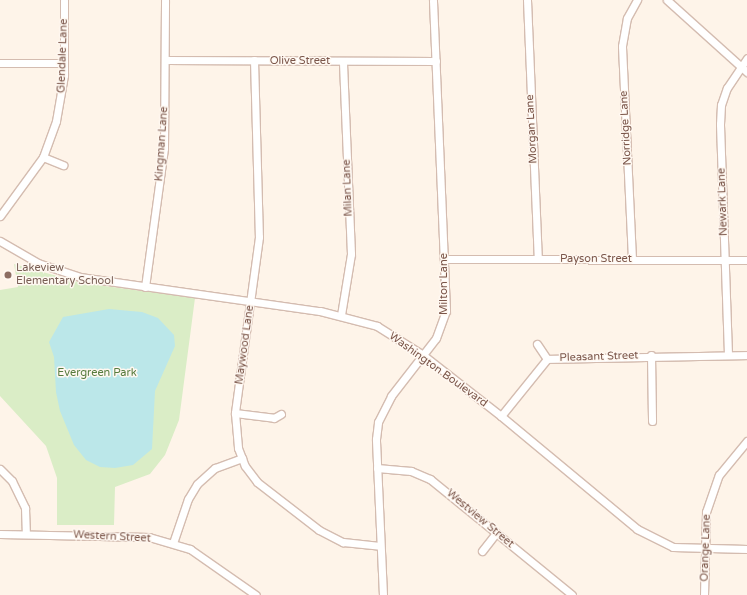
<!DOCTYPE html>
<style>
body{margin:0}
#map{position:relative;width:747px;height:595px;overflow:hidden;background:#fef4e9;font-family:"Varela Round",sans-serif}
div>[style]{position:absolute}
.green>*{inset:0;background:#daedc6}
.water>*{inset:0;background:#bbe7e9}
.roads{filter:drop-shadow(1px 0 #d4bcb0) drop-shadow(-1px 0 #d4bcb0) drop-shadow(0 1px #d4bcb0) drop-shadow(0 -1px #d4bcb0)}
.street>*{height:7px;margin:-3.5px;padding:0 3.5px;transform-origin:3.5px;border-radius:3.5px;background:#fff}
.dots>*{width:11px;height:11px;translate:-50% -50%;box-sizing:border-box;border:2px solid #fff8f1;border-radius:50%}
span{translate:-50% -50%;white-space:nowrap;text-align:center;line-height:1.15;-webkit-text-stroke:3px #fff8f1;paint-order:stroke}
.street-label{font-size:11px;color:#7b564a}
.education-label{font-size:11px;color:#785e54}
.left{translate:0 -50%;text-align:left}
.park-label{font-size:11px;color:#567b3e}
</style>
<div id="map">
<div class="green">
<div style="clip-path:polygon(14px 264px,82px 283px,195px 298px,179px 420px,165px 455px,150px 474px,115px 487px,114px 525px,57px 525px,57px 478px,46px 446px,0 396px,0 290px,18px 287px)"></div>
</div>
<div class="water">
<div style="clip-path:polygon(109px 309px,142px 312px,158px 318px,174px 335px,175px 346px,155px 391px,152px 449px,133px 465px,115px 468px,100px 467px,86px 460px,74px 445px,60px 411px,56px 392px,54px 357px,49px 342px,63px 317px)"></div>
</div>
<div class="roads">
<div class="street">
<div style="left:527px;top:0;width:259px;rotate:87.6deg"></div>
<div style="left:667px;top:0;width:108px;rotate:42deg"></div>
<div style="left:165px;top:60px;width:271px;rotate:0.2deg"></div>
<div style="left:254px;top:60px;width:177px;rotate:88.4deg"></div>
<div style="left:259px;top:237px;width:178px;rotate:97.8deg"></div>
<div style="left:235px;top:413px;width:35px;rotate:85deg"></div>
<div style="left:238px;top:448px;width:19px;rotate:69deg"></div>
<div style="left:245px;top:466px;width:20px;rotate:53deg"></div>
<div style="left:257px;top:482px;width:78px;rotate:37.7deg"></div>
<div style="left:319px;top:530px;width:27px;rotate:27deg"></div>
<div style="left:343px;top:542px;width:37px;rotate:6deg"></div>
<div style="left:0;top:63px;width:64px"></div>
<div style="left:43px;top:157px;width:22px;rotate:22deg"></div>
<div style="left:0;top:216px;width:73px;rotate:-53.9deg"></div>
<div style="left:43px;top:157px;width:38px;rotate:-70deg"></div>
<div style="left:56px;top:121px;width:47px;rotate:-80.1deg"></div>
<div style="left:64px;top:75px;width:75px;rotate:-90deg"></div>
<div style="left:0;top:241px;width:44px;rotate:30.1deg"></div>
<div style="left:38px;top:263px;width:44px;rotate:18.4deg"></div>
<div style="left:80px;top:277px;width:242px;rotate:8.1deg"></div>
<div style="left:320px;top:311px;width:59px;rotate:14.7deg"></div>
<div style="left:377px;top:326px;width:54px;rotate:32.2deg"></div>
<div style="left:423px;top:355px;width:99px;rotate:38deg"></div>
<div style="left:501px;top:416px;width:177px;rotate:39.7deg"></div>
<div style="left:637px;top:529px;width:40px;rotate:26.6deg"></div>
<div style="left:673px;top:547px;width:74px;rotate:1.5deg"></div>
<div style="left:445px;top:259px;width:302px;rotate:0.2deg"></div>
<div style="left:632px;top:259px;width:213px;rotate:-92.7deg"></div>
<div style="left:622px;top:46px;width:28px;rotate:-80deg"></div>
<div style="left:627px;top:18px;width:21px;rotate:-61deg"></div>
<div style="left:145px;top:287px;width:140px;rotate:-82.2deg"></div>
<div style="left:164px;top:148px;width:148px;rotate:-89.6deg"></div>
<div style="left:341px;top:315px;width:62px;rotate:-80.7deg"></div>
<div style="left:351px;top:254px;width:193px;rotate:-92.4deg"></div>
<div style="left:537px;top:344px;width:18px;rotate:56deg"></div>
<div style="left:728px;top:354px;width:230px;rotate:-92deg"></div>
<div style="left:720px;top:124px;width:19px;rotate:-87deg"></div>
<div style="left:721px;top:105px;width:18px;rotate:-71deg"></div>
<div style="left:727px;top:88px;width:36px;rotate:-56deg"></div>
<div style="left:651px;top:355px;width:66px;rotate:89.1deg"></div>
<div style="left:235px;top:413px;width:39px;rotate:7deg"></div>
<div style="left:274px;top:418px;width:8px;rotate:-30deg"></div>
<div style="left:501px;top:416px;width:73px;rotate:-51.1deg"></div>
<div style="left:547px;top:359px;width:200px;rotate:-1.1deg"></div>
<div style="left:377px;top:468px;width:34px;rotate:5deg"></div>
<div style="left:411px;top:471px;width:21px;rotate:23deg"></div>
<div style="left:430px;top:479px;width:183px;rotate:39.2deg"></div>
<div style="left:0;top:469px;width:17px;rotate:45deg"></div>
<div style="left:12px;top:481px;width:30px;rotate:64deg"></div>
<div style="left:25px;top:508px;width:26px;rotate:88deg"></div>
<div style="left:0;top:534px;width:149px;rotate:1.2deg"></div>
<div style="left:149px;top:537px;width:43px;rotate:16.3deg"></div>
<div style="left:190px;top:549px;width:80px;rotate:34.9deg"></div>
<div style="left:173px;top:543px;width:46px;rotate:-71.2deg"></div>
<div style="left:188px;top:499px;width:17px;rotate:-59deg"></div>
<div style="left:197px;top:484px;width:24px;rotate:-42deg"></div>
<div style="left:215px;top:468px;width:29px;rotate:-20deg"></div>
<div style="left:482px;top:551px;width:23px;rotate:-52deg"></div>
<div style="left:383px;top:595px;width:156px;rotate:-92.6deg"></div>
<div style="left:376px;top:439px;width:17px;rotate:-83deg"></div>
<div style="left:378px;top:422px;width:29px;rotate:-63deg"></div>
<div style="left:391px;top:396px;width:73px;rotate:-52.2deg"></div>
<div style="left:436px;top:338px;width:29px;rotate:-70deg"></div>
<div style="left:446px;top:311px;width:311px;rotate:-92.4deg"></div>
<div style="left:704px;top:595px;width:83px;rotate:-88.6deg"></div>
<div style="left:706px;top:512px;width:39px;rotate:-71deg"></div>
<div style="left:719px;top:475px;width:44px;rotate:-50.5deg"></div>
</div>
</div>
<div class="dots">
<div style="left:8px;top:275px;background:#8d6e63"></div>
</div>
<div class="street-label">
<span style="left:63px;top:56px;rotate:-88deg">Glendale Lane</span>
<span style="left:300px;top:61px">Olive Street</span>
<span style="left:626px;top:128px;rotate:-93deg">Norridge Lane</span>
<span style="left:532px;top:129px;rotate:-93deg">Morgan Lane</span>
<span style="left:162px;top:144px;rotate:-86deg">Kingman Lane</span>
<span style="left:348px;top:188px;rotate:-92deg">Milan Lane</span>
<span style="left:723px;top:202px;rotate:-92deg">Newark Lane</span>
<span style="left:596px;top:259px">Payson Street</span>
<span style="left:444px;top:284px;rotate:-90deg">Milton Lane</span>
<span style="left:245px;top:345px;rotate:-82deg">Maywood Lane</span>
<span style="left:599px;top:357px;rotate:-2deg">Pleasant Street</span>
<span style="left:438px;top:370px;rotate:36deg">Washington Boulevard</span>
<span style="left:480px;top:519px;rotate:40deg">Westview Street</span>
<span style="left:112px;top:537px;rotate:3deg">Western Street</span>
<span style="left:706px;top:548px;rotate:-88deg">Orange Lane</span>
</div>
<div class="education-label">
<span class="left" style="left:16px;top:275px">Lakeview<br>Elementary School</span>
</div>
<div class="park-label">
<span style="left:97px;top:373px">Evergreen Park</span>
</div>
</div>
